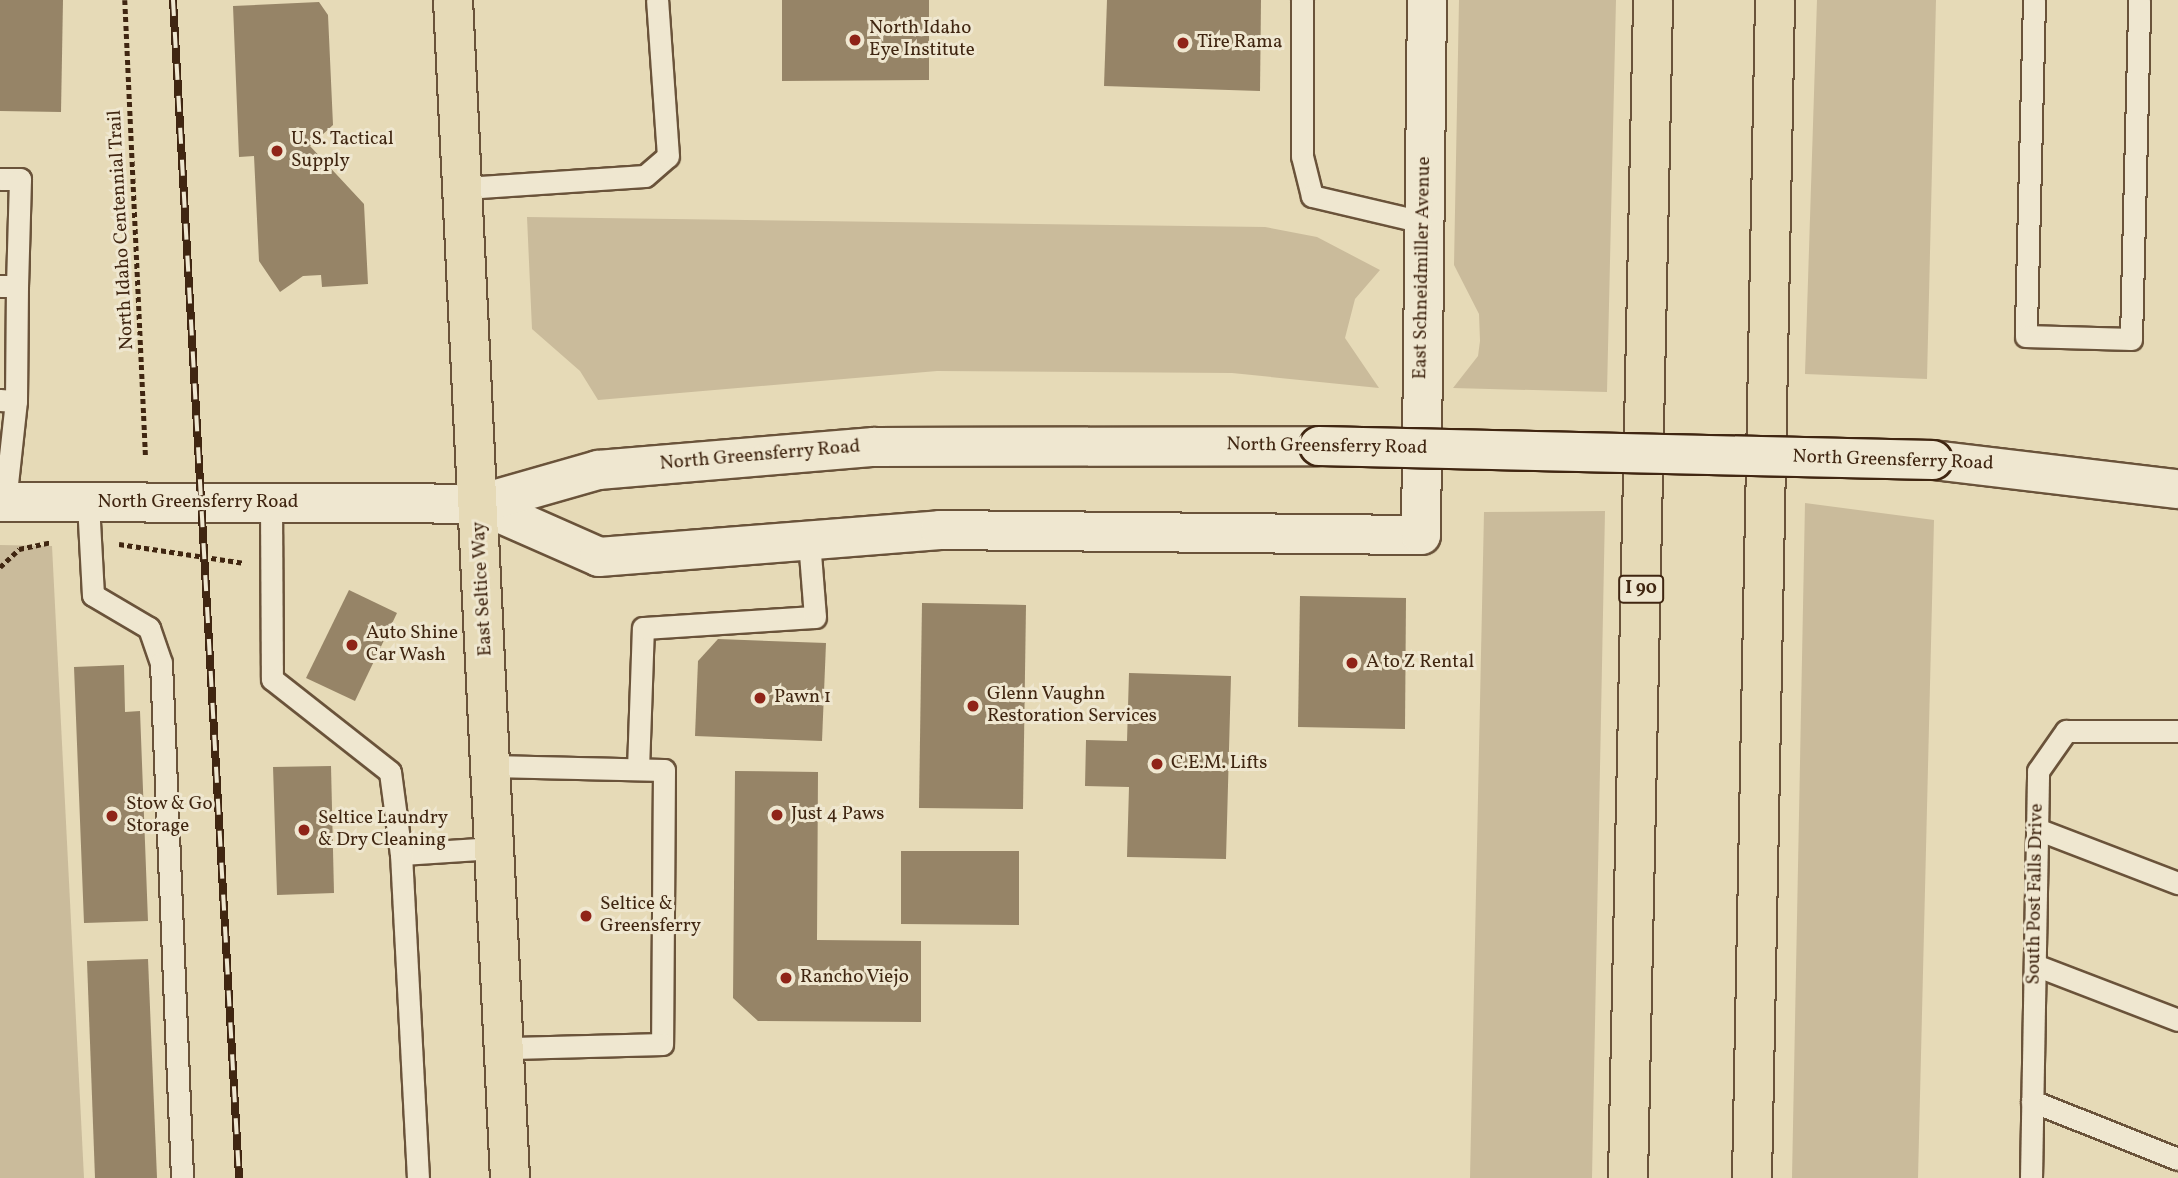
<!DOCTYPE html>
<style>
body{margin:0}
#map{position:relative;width:2178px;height:1178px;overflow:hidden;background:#e6dab7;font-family:Vollkorn,serif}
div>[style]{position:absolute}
.green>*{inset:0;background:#cabb9b}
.building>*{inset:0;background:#968467}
.path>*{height:4.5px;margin-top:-2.25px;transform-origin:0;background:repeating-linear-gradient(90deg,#402611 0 5px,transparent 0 8.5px)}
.roads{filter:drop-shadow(2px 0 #6a533a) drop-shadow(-2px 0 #6a533a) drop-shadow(0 2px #6a533a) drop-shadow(0 -2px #6a533a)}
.service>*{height:21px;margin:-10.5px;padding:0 10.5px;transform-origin:10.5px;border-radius:10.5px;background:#efe7d0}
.minor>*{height:38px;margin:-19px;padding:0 19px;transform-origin:19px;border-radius:19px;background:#efe7d0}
.tertiary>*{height:38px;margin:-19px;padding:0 19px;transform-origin:19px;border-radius:19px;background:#efe7d0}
.secondary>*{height:38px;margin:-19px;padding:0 19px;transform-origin:19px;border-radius:19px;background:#efe7d0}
.primary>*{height:38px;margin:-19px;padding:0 19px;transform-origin:19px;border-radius:19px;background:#e6dab7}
.motorway>*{height:38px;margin:-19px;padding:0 19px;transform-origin:19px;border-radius:19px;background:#e6dab7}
.rail>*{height:8px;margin-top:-4px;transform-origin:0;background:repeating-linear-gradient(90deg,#efe7d0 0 16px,#402611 0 32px);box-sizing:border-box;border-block:2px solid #402611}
.bridges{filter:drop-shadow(2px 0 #402611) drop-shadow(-2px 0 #402611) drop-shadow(0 2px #402611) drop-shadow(0 -2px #402611)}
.secondary-bridge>*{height:38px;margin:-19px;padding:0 19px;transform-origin:19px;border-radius:19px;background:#efe7d0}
.dots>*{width:19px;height:19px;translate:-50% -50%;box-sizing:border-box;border:4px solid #efe7d0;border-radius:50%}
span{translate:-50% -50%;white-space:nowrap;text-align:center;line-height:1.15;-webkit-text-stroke:6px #efe7d0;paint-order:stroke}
.shield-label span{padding:2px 5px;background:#efe7d0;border:2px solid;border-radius:5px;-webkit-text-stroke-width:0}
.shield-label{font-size:18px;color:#402611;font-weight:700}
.poi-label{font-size:19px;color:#402611}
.left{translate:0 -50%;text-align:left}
.street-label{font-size:19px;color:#402611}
</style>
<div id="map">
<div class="green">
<div style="clip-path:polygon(1459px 0,1616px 0,1607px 392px,1453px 388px,1478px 356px,1480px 341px,1479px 314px,1454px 265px)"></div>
<div style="clip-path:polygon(1817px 0,1936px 0,1927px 379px,1805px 374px)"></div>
<div style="clip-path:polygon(527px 217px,1265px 227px,1317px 237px,1380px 270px,1355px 299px,1345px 338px,1379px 388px,1232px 373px,937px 371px,598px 400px,580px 371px,532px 329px)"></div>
<div style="clip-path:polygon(1805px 503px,1934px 520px,1918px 1178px,1792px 1178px)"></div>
<div style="clip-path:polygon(1605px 511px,1592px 1178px,1470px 1178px,1484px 512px)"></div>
<div style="clip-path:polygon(0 545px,52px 546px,84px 1178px,0 1178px)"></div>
</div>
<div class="building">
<div style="clip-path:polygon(0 0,63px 0,61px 112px,0 111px)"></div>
<div style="clip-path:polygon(782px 0,929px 0,929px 80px,782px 81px)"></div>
<div style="clip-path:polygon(1107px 0,1261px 0,1260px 91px,1104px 86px)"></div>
<div style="clip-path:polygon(319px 2px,328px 15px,333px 125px,310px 146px,364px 204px,368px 284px,322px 287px,321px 275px,303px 276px,280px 292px,259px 261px,254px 156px,239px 157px,233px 6px)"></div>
<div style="clip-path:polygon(349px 590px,397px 613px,355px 701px,306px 678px)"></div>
<div style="clip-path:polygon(1300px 596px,1406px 598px,1405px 729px,1298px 727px)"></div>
<div style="clip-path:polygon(922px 603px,1026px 605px,1023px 809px,919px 808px)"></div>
<div style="clip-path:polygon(718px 639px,826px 643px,822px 741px,695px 736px,698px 661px)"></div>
<div style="clip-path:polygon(124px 665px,125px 712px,140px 711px,148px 921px,84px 923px,74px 667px)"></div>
<div style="clip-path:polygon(1129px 673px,1231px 676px,1226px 859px,1127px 857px,1129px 787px,1085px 786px,1086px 740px,1127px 741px)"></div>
<div style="clip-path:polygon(331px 766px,334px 893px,277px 895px,273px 767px)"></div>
<div style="clip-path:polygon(735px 771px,818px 772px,817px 940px,921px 941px,921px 1022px,758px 1021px,733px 998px)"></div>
<div style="clip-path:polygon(901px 851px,1019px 851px,1019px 925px,901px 924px)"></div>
<div style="clip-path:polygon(148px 959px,157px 1178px,95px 1178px,87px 961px)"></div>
</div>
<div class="path">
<div style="left:125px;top:0;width:459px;rotate:87.4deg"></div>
<div style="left:119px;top:544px;width:127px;rotate:8.6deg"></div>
<div style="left:0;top:567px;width:26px;rotate:-43deg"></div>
<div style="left:19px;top:549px;width:33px;rotate:-12deg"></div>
</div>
<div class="roads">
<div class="service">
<div style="left:1302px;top:0;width:156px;rotate:90deg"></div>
<div style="left:1302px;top:156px;width:41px;rotate:76deg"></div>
<div style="left:1312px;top:196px;width:114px;rotate:13.2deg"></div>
<div style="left:2034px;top:0;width:336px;rotate:91.4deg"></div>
<div style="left:2026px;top:336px;width:105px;rotate:1.6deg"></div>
<div style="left:2131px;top:339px;width:339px;rotate:-88.6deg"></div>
<div style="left:0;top:179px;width:20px"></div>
<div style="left:20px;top:179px;width:107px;rotate:91.6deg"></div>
<div style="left:17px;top:286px;width:17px;rotate:180deg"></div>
<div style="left:465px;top:188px;width:180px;rotate:-3.8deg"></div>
<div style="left:645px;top:176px;width:30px;rotate:-41deg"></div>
<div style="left:668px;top:156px;width:156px;rotate:-94deg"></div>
<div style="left:0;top:400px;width:16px;rotate:4deg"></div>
<div style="left:16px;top:401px;width:115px;rotate:-89.5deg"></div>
<div style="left:5px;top:502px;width:102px;rotate:-83.8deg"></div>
<div style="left:88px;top:503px;width:92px;rotate:86.9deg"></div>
<div style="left:93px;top:595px;width:65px;rotate:30.5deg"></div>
<div style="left:149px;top:628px;width:37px;rotate:71deg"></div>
<div style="left:161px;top:663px;width:515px;rotate:87.66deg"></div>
<div style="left:271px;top:503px;width:176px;rotate:89.7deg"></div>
<div style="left:272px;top:679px;width:150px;rotate:38.2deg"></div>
<div style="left:390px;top:772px;width:83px;rotate:82.4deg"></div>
<div style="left:401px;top:854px;width:94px;rotate:-3.7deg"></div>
<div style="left:491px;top:766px;width:173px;rotate:1.3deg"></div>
<div style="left:664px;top:770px;width:274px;rotate:90.4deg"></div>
<div style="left:662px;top:1044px;width:158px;rotate:178.5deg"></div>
<div style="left:638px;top:769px;width:141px;rotate:-88deg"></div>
<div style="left:643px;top:628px;width:172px;rotate:-3.7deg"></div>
<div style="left:815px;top:617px;width:76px;rotate:-94.5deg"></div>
<div style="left:2037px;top:829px;width:151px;rotate:21deg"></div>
<div style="left:401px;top:854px;width:324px;rotate:87deg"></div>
<div style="left:2035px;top:965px;width:153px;rotate:21deg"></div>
<div style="left:2032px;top:1101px;width:157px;rotate:21.7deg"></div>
<div style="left:2031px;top:1178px;width:407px;rotate:-89deg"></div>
<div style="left:2038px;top:771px;width:49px;rotate:-55deg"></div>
<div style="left:2066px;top:731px;width:112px"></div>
</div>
<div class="minor">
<div style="left:479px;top:504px;width:131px;rotate:23.8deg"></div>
<div style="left:599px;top:557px;width:342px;rotate:-4.5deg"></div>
<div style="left:940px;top:530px;width:481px;rotate:0.6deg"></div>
<div style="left:1421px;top:535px;width:535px;rotate:-89.36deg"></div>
</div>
<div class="tertiary">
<div style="left:0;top:502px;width:479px;rotate:0.2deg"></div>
</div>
<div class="secondary">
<div style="left:1933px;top:460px;width:247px;rotate:6.8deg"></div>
<div style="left:479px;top:504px;width:124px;rotate:-15.9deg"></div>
<div style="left:598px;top:470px;width:277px;rotate:-4.8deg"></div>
<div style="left:874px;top:447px;width:445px;rotate:-0.1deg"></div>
</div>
<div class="primary">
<div style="left:453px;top:0;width:1179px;rotate:87.23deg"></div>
</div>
<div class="motorway">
<div style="left:1628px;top:1178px;width:1178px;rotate:-88.78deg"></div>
<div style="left:1752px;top:1178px;width:1178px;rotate:-88.88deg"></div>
</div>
</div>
<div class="rail">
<div style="left:173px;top:0;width:1180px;rotate:86.79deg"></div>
</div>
<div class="bridges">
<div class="secondary-bridge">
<div style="left:1319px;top:446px;width:614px;rotate:1.31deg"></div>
</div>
</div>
<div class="dots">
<div style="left:855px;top:40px;background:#8f2418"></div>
<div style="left:1183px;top:43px;background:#8f2418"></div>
<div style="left:277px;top:151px;background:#8f2418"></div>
<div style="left:352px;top:645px;background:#8f2418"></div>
<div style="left:1352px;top:663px;background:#8f2418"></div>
<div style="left:760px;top:698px;background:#8f2418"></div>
<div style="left:973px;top:706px;background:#8f2418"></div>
<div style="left:1157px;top:764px;background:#8f2418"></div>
<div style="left:777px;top:815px;background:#8f2418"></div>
<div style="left:112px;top:816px;background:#8f2418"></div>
<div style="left:304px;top:830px;background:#8f2418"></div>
<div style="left:586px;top:916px;background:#8f2418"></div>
<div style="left:786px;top:978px;background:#8f2418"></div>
</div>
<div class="shield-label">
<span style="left:1641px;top:589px">I 90</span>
</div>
<div class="poi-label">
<span class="left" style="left:869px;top:40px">North Idaho<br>Eye Institute</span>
<span class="left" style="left:1197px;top:43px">Tire Rama</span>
<span class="left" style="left:291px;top:151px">U. S. Tactical<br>Supply</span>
<span class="left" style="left:366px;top:645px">Auto Shine<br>Car Wash</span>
<span class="left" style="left:1366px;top:663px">A to Z Rental</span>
<span class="left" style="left:987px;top:706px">Glenn Vaughn<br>Restoration Services</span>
<span class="left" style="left:774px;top:698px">Pawn 1</span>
<span class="left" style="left:1171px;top:764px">C.E.M. Lifts</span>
<span class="left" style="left:126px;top:816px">Stow &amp; Go<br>Storage</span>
<span class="left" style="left:791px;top:815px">Just 4 Paws</span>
<span class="left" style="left:318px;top:830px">Seltice Laundry<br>&amp; Dry Cleaning</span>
<span class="left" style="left:600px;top:916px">Seltice &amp;<br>Greensferry</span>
<span class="left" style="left:800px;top:978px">Rancho Viejo</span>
</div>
<div class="street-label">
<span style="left:122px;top:230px;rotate:-93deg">North Idaho Centennial Trail</span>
<span style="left:1423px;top:268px;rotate:-89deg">East Schneidmiller Avenue</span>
<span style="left:1327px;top:447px;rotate:1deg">North Greensferry Road</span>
<span style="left:760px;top:456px;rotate:-5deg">North Greensferry Road</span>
<span style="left:1893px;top:461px;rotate:2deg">North Greensferry Road</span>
<span style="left:198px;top:503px">North Greensferry Road</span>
<span style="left:483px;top:589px;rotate:-93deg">East Seltice Way</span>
<span style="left:2036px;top:894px;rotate:-89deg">South Post Falls Drive</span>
</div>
</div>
